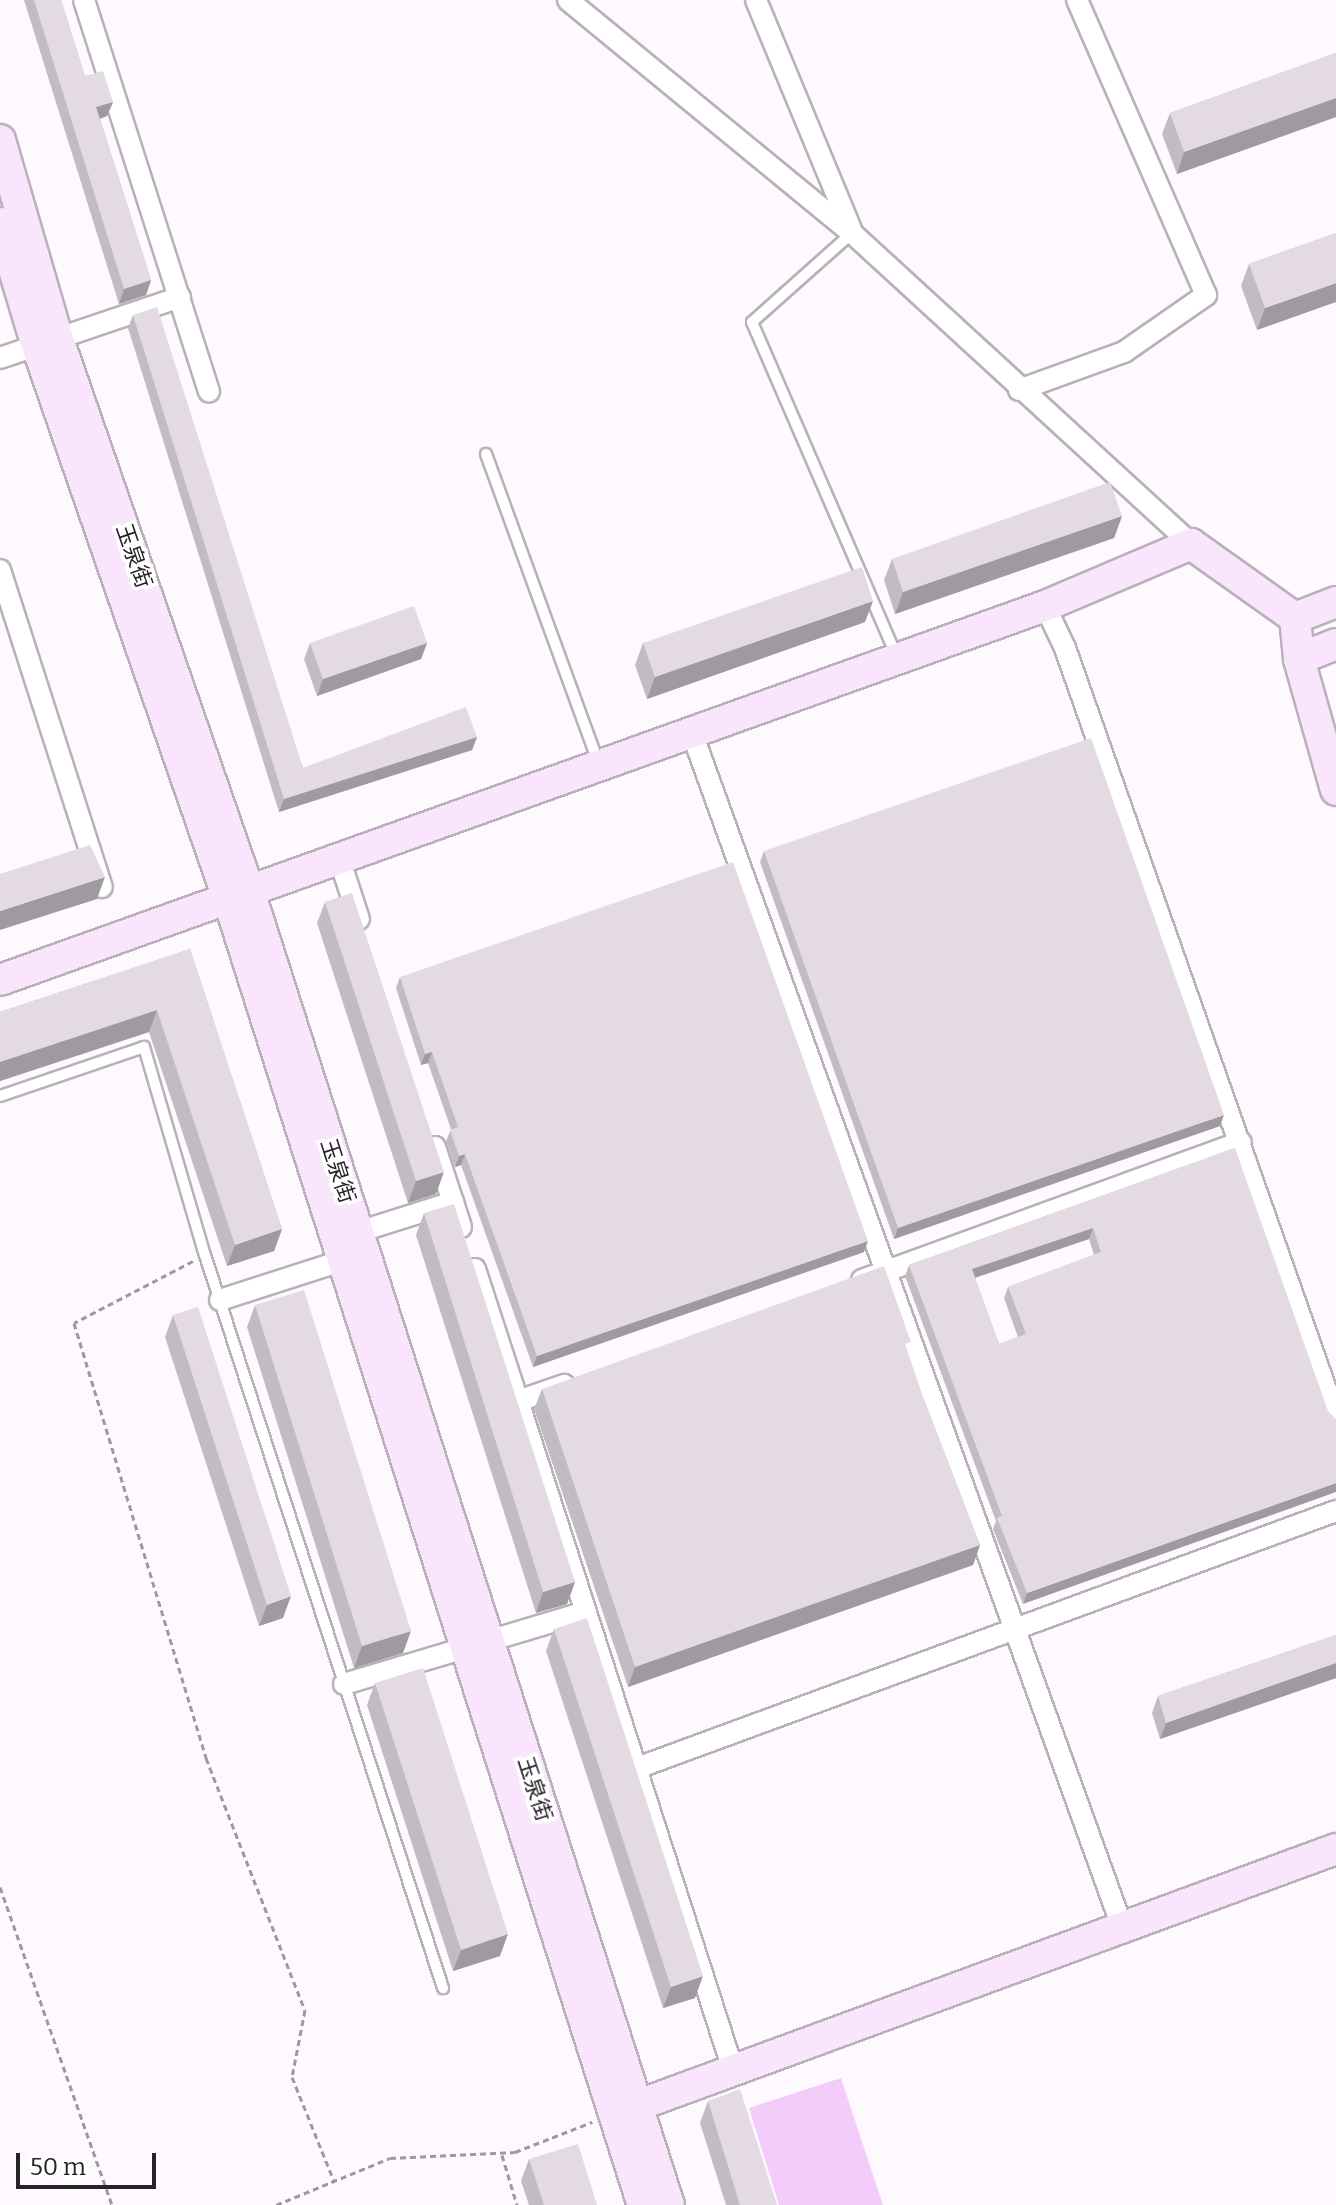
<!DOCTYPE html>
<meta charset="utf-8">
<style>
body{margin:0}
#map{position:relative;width:1336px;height:2205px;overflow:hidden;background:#fef8ff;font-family:Bitter,"Noto Sans SC",serif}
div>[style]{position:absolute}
.green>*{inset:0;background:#f3ccfb}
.path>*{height:3px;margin-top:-1.5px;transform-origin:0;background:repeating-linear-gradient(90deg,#9e999f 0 6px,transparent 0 10px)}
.roads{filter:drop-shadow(2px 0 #b9b0ba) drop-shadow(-2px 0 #b9b0ba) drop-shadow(0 2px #b9b0ba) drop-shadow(0 -2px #b9b0ba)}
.lane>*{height:10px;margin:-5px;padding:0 5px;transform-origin:5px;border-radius:5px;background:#fff}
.street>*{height:20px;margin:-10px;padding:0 10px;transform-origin:10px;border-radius:10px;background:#fff}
.secondary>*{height:30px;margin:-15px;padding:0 15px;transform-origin:15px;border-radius:15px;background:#f9e6fd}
.wall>*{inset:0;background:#c3bbc4}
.shaded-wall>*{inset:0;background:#9f99a0}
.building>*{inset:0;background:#e3dae4}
span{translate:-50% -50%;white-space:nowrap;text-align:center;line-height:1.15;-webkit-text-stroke:7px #fff;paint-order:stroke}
.street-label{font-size:22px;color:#262327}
.scale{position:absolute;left:16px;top:2153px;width:140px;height:36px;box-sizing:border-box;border:4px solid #262327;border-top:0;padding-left:10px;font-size:24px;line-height:28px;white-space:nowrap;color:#262327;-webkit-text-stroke:6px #fff;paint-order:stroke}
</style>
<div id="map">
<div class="green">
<div style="clip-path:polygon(841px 2078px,883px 2205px,779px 2205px,749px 2108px)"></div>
</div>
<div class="path">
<div style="left:193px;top:1261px;width:134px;rotate:152.5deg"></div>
<div style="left:74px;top:1323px;width:455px;rotate:73.1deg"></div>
<div style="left:206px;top:1758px;width:271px;rotate:68.6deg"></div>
<div style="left:305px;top:2010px;width:68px;rotate:101deg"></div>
<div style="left:292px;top:2077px;width:112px;rotate:68deg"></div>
<div style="left:0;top:1887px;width:337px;rotate:70.6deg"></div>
<div style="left:502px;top:2155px;width:52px;rotate:73.3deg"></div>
<div style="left:276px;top:2205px;width:123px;rotate:-22.4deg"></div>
<div style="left:390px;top:2158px;width:125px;rotate:-2.7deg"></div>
<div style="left:515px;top:2152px;width:83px;rotate:-21.3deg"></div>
</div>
<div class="roads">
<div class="lane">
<div style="left:852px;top:233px;width:134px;rotate:138.3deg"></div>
<div style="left:752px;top:322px;width:365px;rotate:66.6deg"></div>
<div style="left:486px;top:454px;width:327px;rotate:70deg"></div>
<div style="left:0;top:1096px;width:152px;rotate:-18.8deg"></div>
<div style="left:144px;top:1047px;width:217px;rotate:73.7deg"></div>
<div style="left:205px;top:1255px;width:771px;rotate:72.01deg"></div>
</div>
<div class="street">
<div style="left:84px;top:0;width:411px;rotate:72.3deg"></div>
<div style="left:568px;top:0;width:367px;rotate:39.4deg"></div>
<div style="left:852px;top:233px;width:460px;rotate:42.5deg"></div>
<div style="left:756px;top:0;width:248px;rotate:67.5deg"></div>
<div style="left:0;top:358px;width:190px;rotate:-18.7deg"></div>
<div style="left:1019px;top:390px;width:112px;rotate:-19.9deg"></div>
<div style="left:1124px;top:352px;width:100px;rotate:-34.8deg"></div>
<div style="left:1206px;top:295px;width:322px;rotate:-113.6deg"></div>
<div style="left:0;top:570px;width:333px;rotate:72.2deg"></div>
<div style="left:1045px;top:606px;width:47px;rotate:64.5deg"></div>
<div style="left:1065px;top:648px;width:816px;rotate:70.61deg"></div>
<div style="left:692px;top:733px;width:1269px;rotate:70.19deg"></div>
<div style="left:340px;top:861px;width:61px;rotate:71.9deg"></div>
<div style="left:435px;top:1147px;width:84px;rotate:72deg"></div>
<div style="left:358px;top:1232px;width:100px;rotate:-17.5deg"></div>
<div style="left:475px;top:1269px;width:139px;rotate:72deg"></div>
<div style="left:518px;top:1401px;width:49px;rotate:-19.2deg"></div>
<div style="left:862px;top:1280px;width:403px;rotate:-20deg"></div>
<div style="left:220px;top:1300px;width:140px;rotate:-17.9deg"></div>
<div style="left:518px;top:1401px;width:703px;rotate:72.18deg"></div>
<div style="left:344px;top:1684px;width:252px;rotate:-16.6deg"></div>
<div style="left:637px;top:1768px;width:745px;rotate:-20.19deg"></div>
</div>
<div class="secondary">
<div style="left:0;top:140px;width:207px;rotate:73.8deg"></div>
<div style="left:58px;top:339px;width:587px;rotate:70.92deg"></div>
<div style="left:250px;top:894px;width:1376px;rotate:72.28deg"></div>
<div style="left:0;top:223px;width:128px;rotate:73.3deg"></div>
<div style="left:37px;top:346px;width:587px;rotate:70.92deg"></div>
<div style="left:229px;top:901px;width:1368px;rotate:72.39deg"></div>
<div style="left:1295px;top:618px;width:44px;rotate:-21.3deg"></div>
<div style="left:1299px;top:659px;width:40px;rotate:-22deg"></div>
<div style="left:0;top:980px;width:1110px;rotate:-19.69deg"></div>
<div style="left:1045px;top:606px;width:159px;rotate:-23deg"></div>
<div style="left:1191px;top:544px;width:128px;rotate:35.4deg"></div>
<div style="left:1295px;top:618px;width:41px;rotate:84.4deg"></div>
<div style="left:1299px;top:659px;width:136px;rotate:74.2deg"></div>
<div style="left:617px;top:2113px;width:766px;rotate:-20.16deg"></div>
</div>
</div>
<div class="wall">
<div style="clip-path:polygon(24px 0,61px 0,85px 76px,113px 102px,107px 116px,100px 119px,151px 280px,146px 295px,119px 304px)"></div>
<div style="clip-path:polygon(1336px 53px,1336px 117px,1177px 174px,1162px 134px,1170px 113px)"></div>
<div style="clip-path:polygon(1336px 233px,1257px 330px,1241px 286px,1249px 264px)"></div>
<div style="clip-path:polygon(133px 315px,303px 768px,477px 737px,472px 750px,279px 812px,128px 328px)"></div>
<div style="clip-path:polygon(1122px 516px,1114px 538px,895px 614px,884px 580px,892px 559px)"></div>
<div style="clip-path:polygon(865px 622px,647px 699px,635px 665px,643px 643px)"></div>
<div style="clip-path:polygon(310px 643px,427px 643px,421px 659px,317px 696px,304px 659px)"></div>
<div style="clip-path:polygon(764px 851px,1220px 1126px,894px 1239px,760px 862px)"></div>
<div style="clip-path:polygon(325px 902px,436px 1194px,408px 1203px,317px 923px)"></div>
<div style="clip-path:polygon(190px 949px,282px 1229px,274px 1251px,227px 1266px,149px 1032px,0 1081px,0 1012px)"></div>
<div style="clip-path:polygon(400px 977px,864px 1252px,533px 1367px,461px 1165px,455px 1167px,446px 1141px,451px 1129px,428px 1063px,421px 1065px,396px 988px)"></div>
<div style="clip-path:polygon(evenodd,1235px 1148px,1023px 1604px,993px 1529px,996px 1521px,905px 1276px,909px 1265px,1235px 1148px,1089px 1239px,1094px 1255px,1008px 1287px,1004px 1298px,1018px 1337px,999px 1344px,975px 1278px,1089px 1239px)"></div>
<div style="clip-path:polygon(424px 1213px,575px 1582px,567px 1604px,536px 1613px,416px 1235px)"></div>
<div style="clip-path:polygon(255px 1305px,403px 1653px,354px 1668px,247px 1327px)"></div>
<div style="clip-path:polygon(173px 1315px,283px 1618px,259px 1626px,165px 1337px)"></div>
<div style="clip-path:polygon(542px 1389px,923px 1397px,980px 1545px,973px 1565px,628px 1687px,534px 1409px)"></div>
<div style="clip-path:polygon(554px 1629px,695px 1998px,663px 2008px,546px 1651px)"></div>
<div style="clip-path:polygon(1336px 1635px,1336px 1678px,1160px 1739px,1152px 1713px,1158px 1696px)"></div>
<div style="clip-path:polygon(375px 1683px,500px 1956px,453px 1971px,367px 1705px)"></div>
<div style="clip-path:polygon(708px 2101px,777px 2205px,726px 2205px,700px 2123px)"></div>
<div style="clip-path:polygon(529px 2159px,597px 2205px,529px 2205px,521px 2181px)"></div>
</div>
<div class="shaded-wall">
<div style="clip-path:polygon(1336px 98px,1336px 117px,1177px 174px,1184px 152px)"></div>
<div style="clip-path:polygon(113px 102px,107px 116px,91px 122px,96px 107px)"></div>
<div style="clip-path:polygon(151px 280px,146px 295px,119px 304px,124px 289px)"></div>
<div style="clip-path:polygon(1336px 283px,1336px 302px,1257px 330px,1265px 308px)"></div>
<div style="clip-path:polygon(1122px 516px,1114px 538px,895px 614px,903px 592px)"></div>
<div style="clip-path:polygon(873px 601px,865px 622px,647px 699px,655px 677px)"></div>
<div style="clip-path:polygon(427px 643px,421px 659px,317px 696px,323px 679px)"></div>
<div style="clip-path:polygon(477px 737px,472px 750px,279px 812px,284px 799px)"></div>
<div style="clip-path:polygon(105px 877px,97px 899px,0 930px,0 911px)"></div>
<div style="clip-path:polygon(157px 1010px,149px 1032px,0 1081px,0 1062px)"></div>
<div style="clip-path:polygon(432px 1052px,428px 1063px,421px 1065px,425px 1054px)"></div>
<div style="clip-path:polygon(1224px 1115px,1220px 1126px,894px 1239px,898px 1228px)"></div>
<div style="clip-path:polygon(465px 1154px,461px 1165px,455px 1167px,459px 1156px)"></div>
<div style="clip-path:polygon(444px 1172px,436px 1194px,408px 1203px,416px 1181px)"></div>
<div style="clip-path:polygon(1093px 1228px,1089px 1239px,968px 1280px,972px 1269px)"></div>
<div style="clip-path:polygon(282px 1229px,274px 1251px,227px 1266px,235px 1245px)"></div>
<div style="clip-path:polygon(868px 1241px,864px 1252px,533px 1367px,537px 1356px)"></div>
<div style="clip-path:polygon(1336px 1483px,1336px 1492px,1023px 1604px,1027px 1593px)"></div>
<div style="clip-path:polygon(980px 1545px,973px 1565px,628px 1687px,635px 1667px)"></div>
<div style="clip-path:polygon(575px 1582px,567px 1604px,536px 1613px,543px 1592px)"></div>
<div style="clip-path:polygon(291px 1596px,283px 1618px,259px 1626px,267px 1605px)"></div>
<div style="clip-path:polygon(411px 1631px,403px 1653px,354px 1668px,362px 1646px)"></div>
<div style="clip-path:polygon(1336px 1663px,1336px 1678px,1160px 1739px,1166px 1723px)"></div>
<div style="clip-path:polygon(508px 1934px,500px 1956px,453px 1971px,461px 1950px)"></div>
<div style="clip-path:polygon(703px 1976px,695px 1998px,663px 2008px,671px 1987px)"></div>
</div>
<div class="building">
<div style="clip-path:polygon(34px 0,61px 0,85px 76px,103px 71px,113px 102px,96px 107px,151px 280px,124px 289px)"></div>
<div style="clip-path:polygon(1336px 53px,1336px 98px,1184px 152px,1170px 113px)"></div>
<div style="clip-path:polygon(1336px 233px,1336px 283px,1265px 308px,1249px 264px)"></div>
<div style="clip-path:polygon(157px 307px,303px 768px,466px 707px,477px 737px,284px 799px,133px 315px)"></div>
<div style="clip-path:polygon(1110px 482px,1122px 516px,903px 592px,892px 559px)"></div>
<div style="clip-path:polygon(862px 567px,873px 601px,655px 677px,643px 643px)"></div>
<div style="clip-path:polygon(414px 606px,427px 643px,323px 679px,310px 643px)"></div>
<div style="clip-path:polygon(1091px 738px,1224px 1115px,898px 1228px,764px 851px)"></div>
<div style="clip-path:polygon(90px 845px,105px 877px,0 911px,0 874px)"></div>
<div style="clip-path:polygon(733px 862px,868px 1241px,537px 1356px,465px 1154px,459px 1156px,450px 1130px,458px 1127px,432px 1052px,425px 1054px,400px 977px)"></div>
<div style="clip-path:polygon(352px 893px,444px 1172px,416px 1181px,325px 902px)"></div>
<div style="clip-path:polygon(190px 949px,282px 1229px,235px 1245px,157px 1010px,0 1062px,0 1012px)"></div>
<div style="clip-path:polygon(evenodd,1235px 1148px,1328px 1411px,1336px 1419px,1336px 1483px,1027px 1593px,997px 1518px,1002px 1516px,909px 1265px,1235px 1148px,1093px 1228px,1101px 1252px,1008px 1287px,1026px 1334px,999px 1344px,972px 1269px,1093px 1228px)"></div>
<div style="clip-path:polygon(454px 1204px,575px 1582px,543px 1592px,424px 1213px)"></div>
<div style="clip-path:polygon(884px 1266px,911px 1342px,905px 1344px,923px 1397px,980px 1545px,635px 1667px,542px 1389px)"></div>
<div style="clip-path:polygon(304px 1290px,411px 1631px,362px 1646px,255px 1305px)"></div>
<div style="clip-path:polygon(198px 1307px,291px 1596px,267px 1605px,173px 1315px)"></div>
<div style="clip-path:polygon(587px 1618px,703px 1976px,671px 1987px,554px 1629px)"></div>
<div style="clip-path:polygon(1336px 1635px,1336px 1663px,1166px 1723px,1158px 1696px)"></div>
<div style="clip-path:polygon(423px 1668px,508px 1934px,461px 1950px,375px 1683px)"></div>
<div style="clip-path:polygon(740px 2089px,777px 2205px,740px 2205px,708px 2101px)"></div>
<div style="clip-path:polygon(578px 2144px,597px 2205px,544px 2205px,529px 2159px)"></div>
</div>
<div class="street-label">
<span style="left:134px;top:556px;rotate:71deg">玉泉街</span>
<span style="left:338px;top:1171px;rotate:72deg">玉泉街</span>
<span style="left:535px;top:1789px;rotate:72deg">玉泉街</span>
</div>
<div class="scale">50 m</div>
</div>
